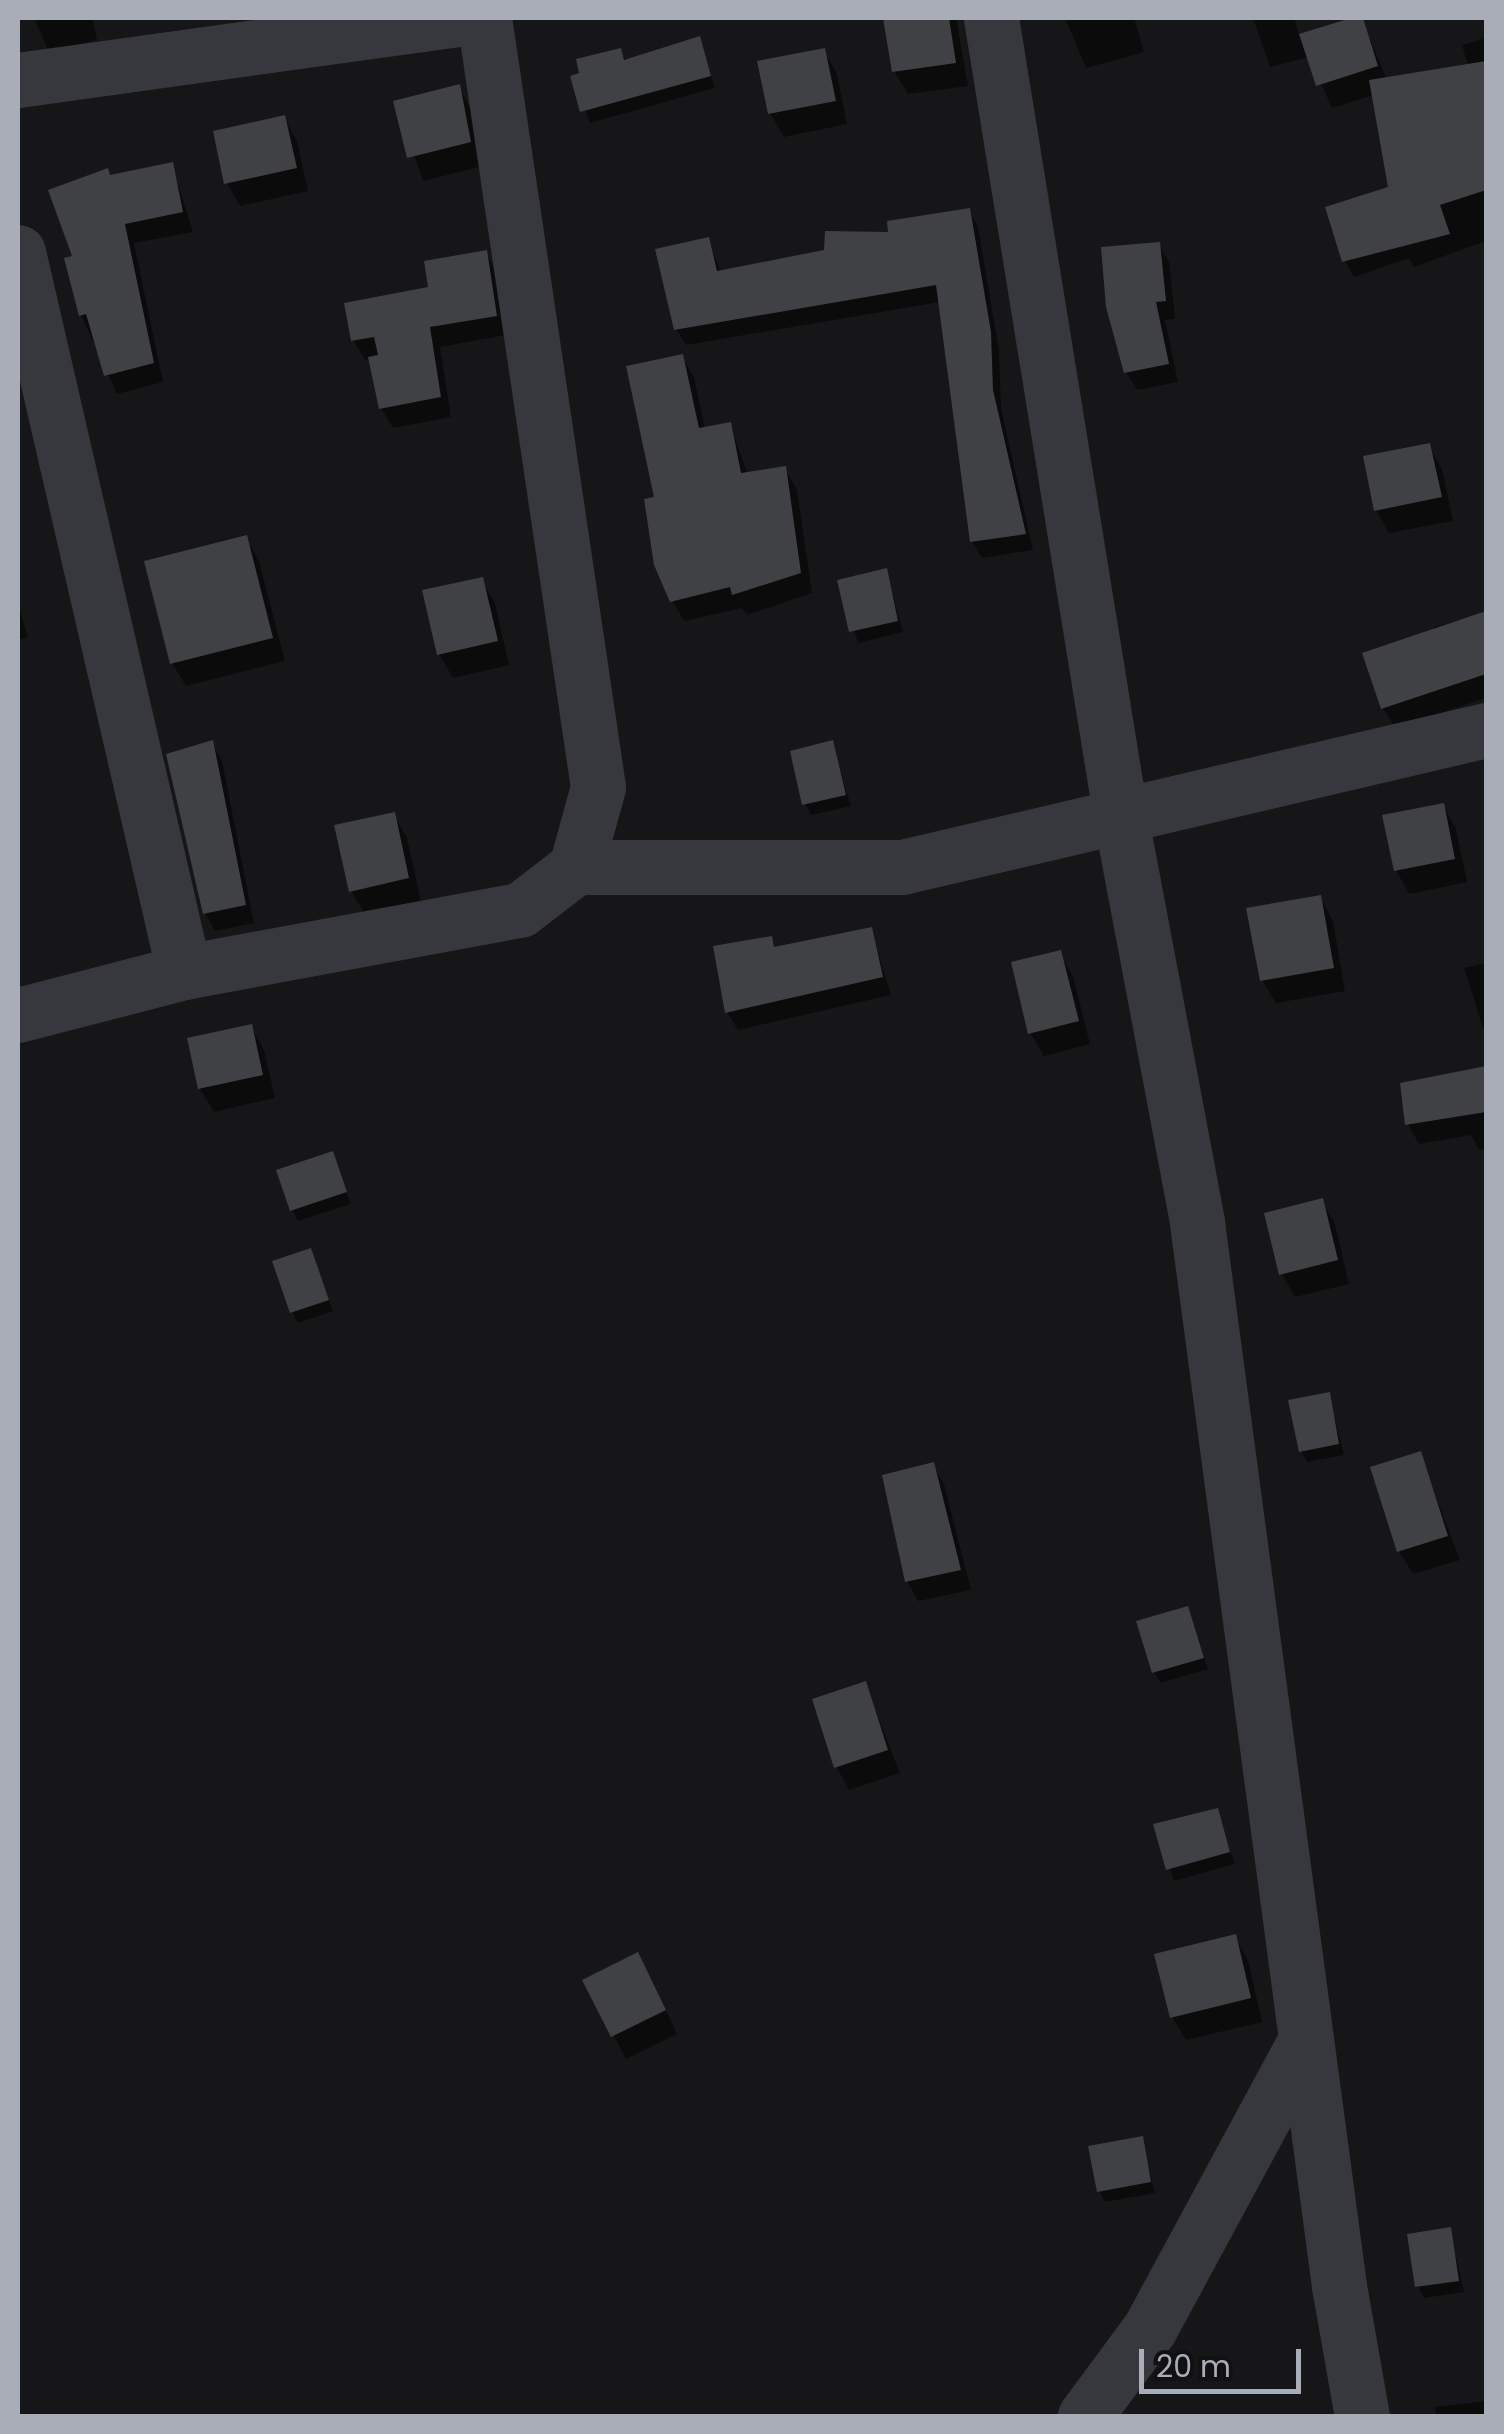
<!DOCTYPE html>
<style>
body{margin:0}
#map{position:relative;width:1504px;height:2434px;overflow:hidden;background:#161618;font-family:Poppins,sans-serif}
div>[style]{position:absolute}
.shadow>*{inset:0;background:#0007}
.building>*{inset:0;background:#404145}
.minor>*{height:55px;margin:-27.5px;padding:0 27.5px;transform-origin:27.5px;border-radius:27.5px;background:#37383d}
span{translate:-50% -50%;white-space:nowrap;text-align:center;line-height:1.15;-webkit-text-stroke:8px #111113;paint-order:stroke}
.frame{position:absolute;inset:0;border:20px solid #a8adb8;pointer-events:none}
.scale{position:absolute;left:1139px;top:2349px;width:162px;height:45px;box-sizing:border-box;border:5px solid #a8adb8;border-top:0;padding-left:12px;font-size:30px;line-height:35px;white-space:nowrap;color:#a8adb8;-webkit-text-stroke:8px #111113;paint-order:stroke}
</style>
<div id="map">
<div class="shadow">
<div style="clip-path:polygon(34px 18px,92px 18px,97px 40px,49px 52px)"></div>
<div style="clip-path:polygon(886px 18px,956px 18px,968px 86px,908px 94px,894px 71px)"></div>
<div style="clip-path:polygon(1065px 18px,1134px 18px,1144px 52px,1086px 68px)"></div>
<div style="clip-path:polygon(1253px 18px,1294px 18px,1300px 37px,1361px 18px,1387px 80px,1468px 66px,1462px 45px,1486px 38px,1486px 241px,1414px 267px,1409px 258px,1354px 277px,1345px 261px,1391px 188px,1374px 95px,1332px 108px,1309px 57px,1270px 67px)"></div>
<div style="clip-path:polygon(699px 39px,715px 88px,590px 123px,573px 78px,620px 51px,626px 61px)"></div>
<div style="clip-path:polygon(824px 51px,837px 74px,847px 124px,784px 137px,770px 113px)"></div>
<div style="clip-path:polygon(459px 87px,472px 111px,483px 166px,423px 181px,396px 103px)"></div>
<div style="clip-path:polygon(284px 118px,297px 141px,308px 191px,240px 206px,227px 183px)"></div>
<div style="clip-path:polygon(172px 165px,193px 232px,134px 243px,163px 382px,117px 394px,81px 315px,110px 177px)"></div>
<div style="clip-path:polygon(969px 211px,978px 227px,999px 351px,1001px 408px,1033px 550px,982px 558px,972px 541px,940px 302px,686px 345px,676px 329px,708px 240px,721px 272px,827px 252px)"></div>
<div style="clip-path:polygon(1158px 244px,1169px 262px,1175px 319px,1165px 320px,1178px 382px,1137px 390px,1126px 372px)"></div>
<div style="clip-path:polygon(486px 253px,497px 273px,506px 335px,440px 347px,451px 417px,393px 428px,381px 408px,371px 359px,365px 360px,353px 340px)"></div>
<div style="clip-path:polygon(682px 357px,694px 377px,705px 430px,730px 425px,748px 475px,785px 469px,797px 490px,812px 593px,747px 615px,742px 608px,684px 621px,672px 600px)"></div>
<div style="clip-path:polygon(1429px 446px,1442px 469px,1453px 521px,1389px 533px,1376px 510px)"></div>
<div style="clip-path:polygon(246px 538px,259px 561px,285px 661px,186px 686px,172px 663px)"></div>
<div style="clip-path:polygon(886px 571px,903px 632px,858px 643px,840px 582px)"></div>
<div style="clip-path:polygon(481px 580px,495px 603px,509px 665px,453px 678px,439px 654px)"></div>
<div style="clip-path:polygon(18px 605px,28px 637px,18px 640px)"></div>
<div style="clip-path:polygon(1486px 613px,1486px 698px,1395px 728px,1383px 708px,1434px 627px)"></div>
<div style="clip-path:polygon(212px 743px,222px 761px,254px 923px,215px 931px,205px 913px)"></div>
<div style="clip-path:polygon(832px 743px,851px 806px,811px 815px,805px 804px)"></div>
<div style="clip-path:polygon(1443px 805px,1456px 829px,1467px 882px,1409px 894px,1396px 870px)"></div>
<div style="clip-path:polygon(394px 815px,407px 838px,421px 902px,365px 914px,351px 891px)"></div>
<div style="clip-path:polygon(1320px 897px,1333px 921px,1345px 991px,1276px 1003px,1262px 980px)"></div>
<div style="clip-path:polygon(871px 929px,891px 995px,738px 1030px,727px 1012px,716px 948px,770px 938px,776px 949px)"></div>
<div style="clip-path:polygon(1059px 953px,1073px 976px,1090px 1044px,1044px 1056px,1030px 1033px)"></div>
<div style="clip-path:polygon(1486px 963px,1486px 1027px,1483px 1028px,1464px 968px)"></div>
<div style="clip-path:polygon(251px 1027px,264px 1050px,275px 1098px,214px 1112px,200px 1089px,190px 1040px)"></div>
<div style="clip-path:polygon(1486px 1069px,1486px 1148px,1479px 1150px,1471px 1135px,1419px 1144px,1408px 1124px,1402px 1085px)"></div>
<div style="clip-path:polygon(332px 1154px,351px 1204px,298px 1221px,292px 1210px)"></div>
<div style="clip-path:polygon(1321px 1201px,1335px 1224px,1349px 1284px,1295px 1297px,1282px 1274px)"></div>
<div style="clip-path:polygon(310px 1251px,333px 1311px,298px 1323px,292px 1312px)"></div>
<div style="clip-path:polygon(1329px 1395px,1344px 1455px,1307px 1462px,1301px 1451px)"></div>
<div style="clip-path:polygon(1420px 1454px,1460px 1560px,1413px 1574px,1399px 1551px)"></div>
<div style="clip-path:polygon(932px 1465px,944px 1484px,971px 1590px,918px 1601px,907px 1581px)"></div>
<div style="clip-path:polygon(1187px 1609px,1208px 1669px,1161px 1683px,1154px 1672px)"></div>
<div style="clip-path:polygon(865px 1684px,900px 1773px,849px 1790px,836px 1766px)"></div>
<div style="clip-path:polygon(1216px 1810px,1235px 1864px,1174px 1881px,1156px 1826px)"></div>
<div style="clip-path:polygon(1235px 1937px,1248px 1960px,1262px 2022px,1186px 2040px,1172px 2017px)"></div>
<div style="clip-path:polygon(651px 1978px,677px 2034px,626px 2059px,585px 1981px)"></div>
<div style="clip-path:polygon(1141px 2139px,1155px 2193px,1105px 2202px,1099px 2191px)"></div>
<div style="clip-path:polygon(1450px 2230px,1464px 2292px,1424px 2298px,1418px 2287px)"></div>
<div style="clip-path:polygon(1486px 2401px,1486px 2416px,1436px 2416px,1435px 2407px)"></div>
</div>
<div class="building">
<div style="clip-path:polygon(883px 18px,949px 18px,956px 63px,892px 72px)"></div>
<div style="clip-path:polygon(1351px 18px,1363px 18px,1378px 66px,1316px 86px,1299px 34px)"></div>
<div style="clip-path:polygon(700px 36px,711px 76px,580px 112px,570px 76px,579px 73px,576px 59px,621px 48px,624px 60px)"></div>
<div style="clip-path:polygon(825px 48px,836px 101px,768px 114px,757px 61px)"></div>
<div style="clip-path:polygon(1486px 61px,1486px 190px,1440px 205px,1450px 234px,1342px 262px,1325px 207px,1388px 187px,1369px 80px)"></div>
<div style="clip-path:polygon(460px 84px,471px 142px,407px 158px,393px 101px)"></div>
<div style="clip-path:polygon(285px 115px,297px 168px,224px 184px,213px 131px)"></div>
<div style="clip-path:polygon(173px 162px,183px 212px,125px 224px,154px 363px,104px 376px,86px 314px,79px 316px,64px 258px,72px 256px,48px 190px,108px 168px,110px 175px)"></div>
<div style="clip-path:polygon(970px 208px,991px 332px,993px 390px,1026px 534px,970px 542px,936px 285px,674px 330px,655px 249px,709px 237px,717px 271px,824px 250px,825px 231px,888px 232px,887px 221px)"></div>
<div style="clip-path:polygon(1160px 242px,1166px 301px,1156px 302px,1169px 364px,1124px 373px,1106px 307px,1101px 247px)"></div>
<div style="clip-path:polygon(487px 250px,497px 316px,430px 327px,441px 397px,379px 409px,368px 357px,378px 355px,374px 337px,351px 341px,344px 303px,428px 287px,424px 261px)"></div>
<div style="clip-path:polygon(683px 354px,699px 428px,731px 422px,741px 473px,786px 466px,801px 573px,732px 595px,730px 587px,670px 602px,654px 565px,644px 499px,654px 497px,626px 366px)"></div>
<div style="clip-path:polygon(1430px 443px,1442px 497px,1374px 511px,1363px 456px)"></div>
<div style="clip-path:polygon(247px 535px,273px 638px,170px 664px,144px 561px)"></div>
<div style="clip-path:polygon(887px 568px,898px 621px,849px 632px,837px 580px)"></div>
<div style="clip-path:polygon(483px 577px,498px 641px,437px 655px,422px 590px)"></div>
<div style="clip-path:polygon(1486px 611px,1486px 674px,1381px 709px,1362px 653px)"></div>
<div style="clip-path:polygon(213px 740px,246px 905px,203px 914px,166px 754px)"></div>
<div style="clip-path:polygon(833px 740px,846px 795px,802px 805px,790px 751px)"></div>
<div style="clip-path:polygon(1444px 803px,1455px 859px,1394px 871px,1382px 815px)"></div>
<div style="clip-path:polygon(395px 812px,409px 878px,349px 892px,334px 825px)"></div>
<div style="clip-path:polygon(1321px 895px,1334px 968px,1260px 981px,1246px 908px)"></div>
<div style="clip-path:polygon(872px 927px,883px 977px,725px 1013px,713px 946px,772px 936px,774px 947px)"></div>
<div style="clip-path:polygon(1061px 950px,1079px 1021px,1028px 1034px,1011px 962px)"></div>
<div style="clip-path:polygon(252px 1024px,263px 1075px,198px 1089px,187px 1038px)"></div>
<div style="clip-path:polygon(1486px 1066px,1486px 1112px,1405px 1125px,1400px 1083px)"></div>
<div style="clip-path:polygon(333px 1151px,347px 1192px,290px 1211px,276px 1170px)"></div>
<div style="clip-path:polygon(1323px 1198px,1338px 1260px,1279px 1275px,1264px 1213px)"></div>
<div style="clip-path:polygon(311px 1248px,329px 1300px,290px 1313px,272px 1261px)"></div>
<div style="clip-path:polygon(1330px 1392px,1339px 1444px,1299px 1452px,1288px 1400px)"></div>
<div style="clip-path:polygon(1421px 1451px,1448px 1536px,1397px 1552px,1370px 1467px)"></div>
<div style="clip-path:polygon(934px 1462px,961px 1570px,905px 1582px,882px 1475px)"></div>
<div style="clip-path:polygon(1188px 1606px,1204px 1658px,1152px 1673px,1136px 1621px)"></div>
<div style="clip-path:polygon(866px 1681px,888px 1750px,834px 1768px,812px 1699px)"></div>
<div style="clip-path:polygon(1218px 1808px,1230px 1852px,1166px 1870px,1153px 1824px)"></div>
<div style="clip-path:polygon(1236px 1934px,1251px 1998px,1170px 2018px,1154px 1954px)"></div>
<div style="clip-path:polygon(638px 1952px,666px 2010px,611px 2037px,582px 1980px)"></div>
<div style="clip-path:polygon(1143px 2136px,1151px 2182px,1097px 2192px,1088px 2146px)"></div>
<div style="clip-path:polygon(1451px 2227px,1459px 2281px,1415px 2287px,1407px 2234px)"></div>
</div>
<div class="minor">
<div style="left:991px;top:18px;width:811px;rotate:80.78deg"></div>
<div style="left:1121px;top:819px;width:411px;rotate:79.3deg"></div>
<div style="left:1197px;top:1223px;width:1072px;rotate:82.39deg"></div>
<div style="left:1339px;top:2286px;width:132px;rotate:80deg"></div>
<div style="left:18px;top:80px;width:450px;rotate:-7.9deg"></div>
<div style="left:18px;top:252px;width:739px;rotate:77.02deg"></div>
<div style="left:576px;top:867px;width:326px"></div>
<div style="left:902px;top:867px;width:600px;rotate:-13.2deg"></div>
<div style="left:18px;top:1015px;width:171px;rotate:-14.5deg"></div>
<div style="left:184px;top:972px;width:342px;rotate:-10.5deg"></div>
<div style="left:520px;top:910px;width:71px;rotate:-37.5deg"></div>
<div style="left:576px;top:867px;width:83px;rotate:-74.6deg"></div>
<div style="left:598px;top:787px;width:777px;rotate:-98.43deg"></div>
<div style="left:1085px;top:2416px;width:109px;rotate:-53.5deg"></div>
<div style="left:1150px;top:2328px;width:328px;rotate:-61.6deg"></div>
</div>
<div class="frame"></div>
<div class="scale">20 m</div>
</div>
